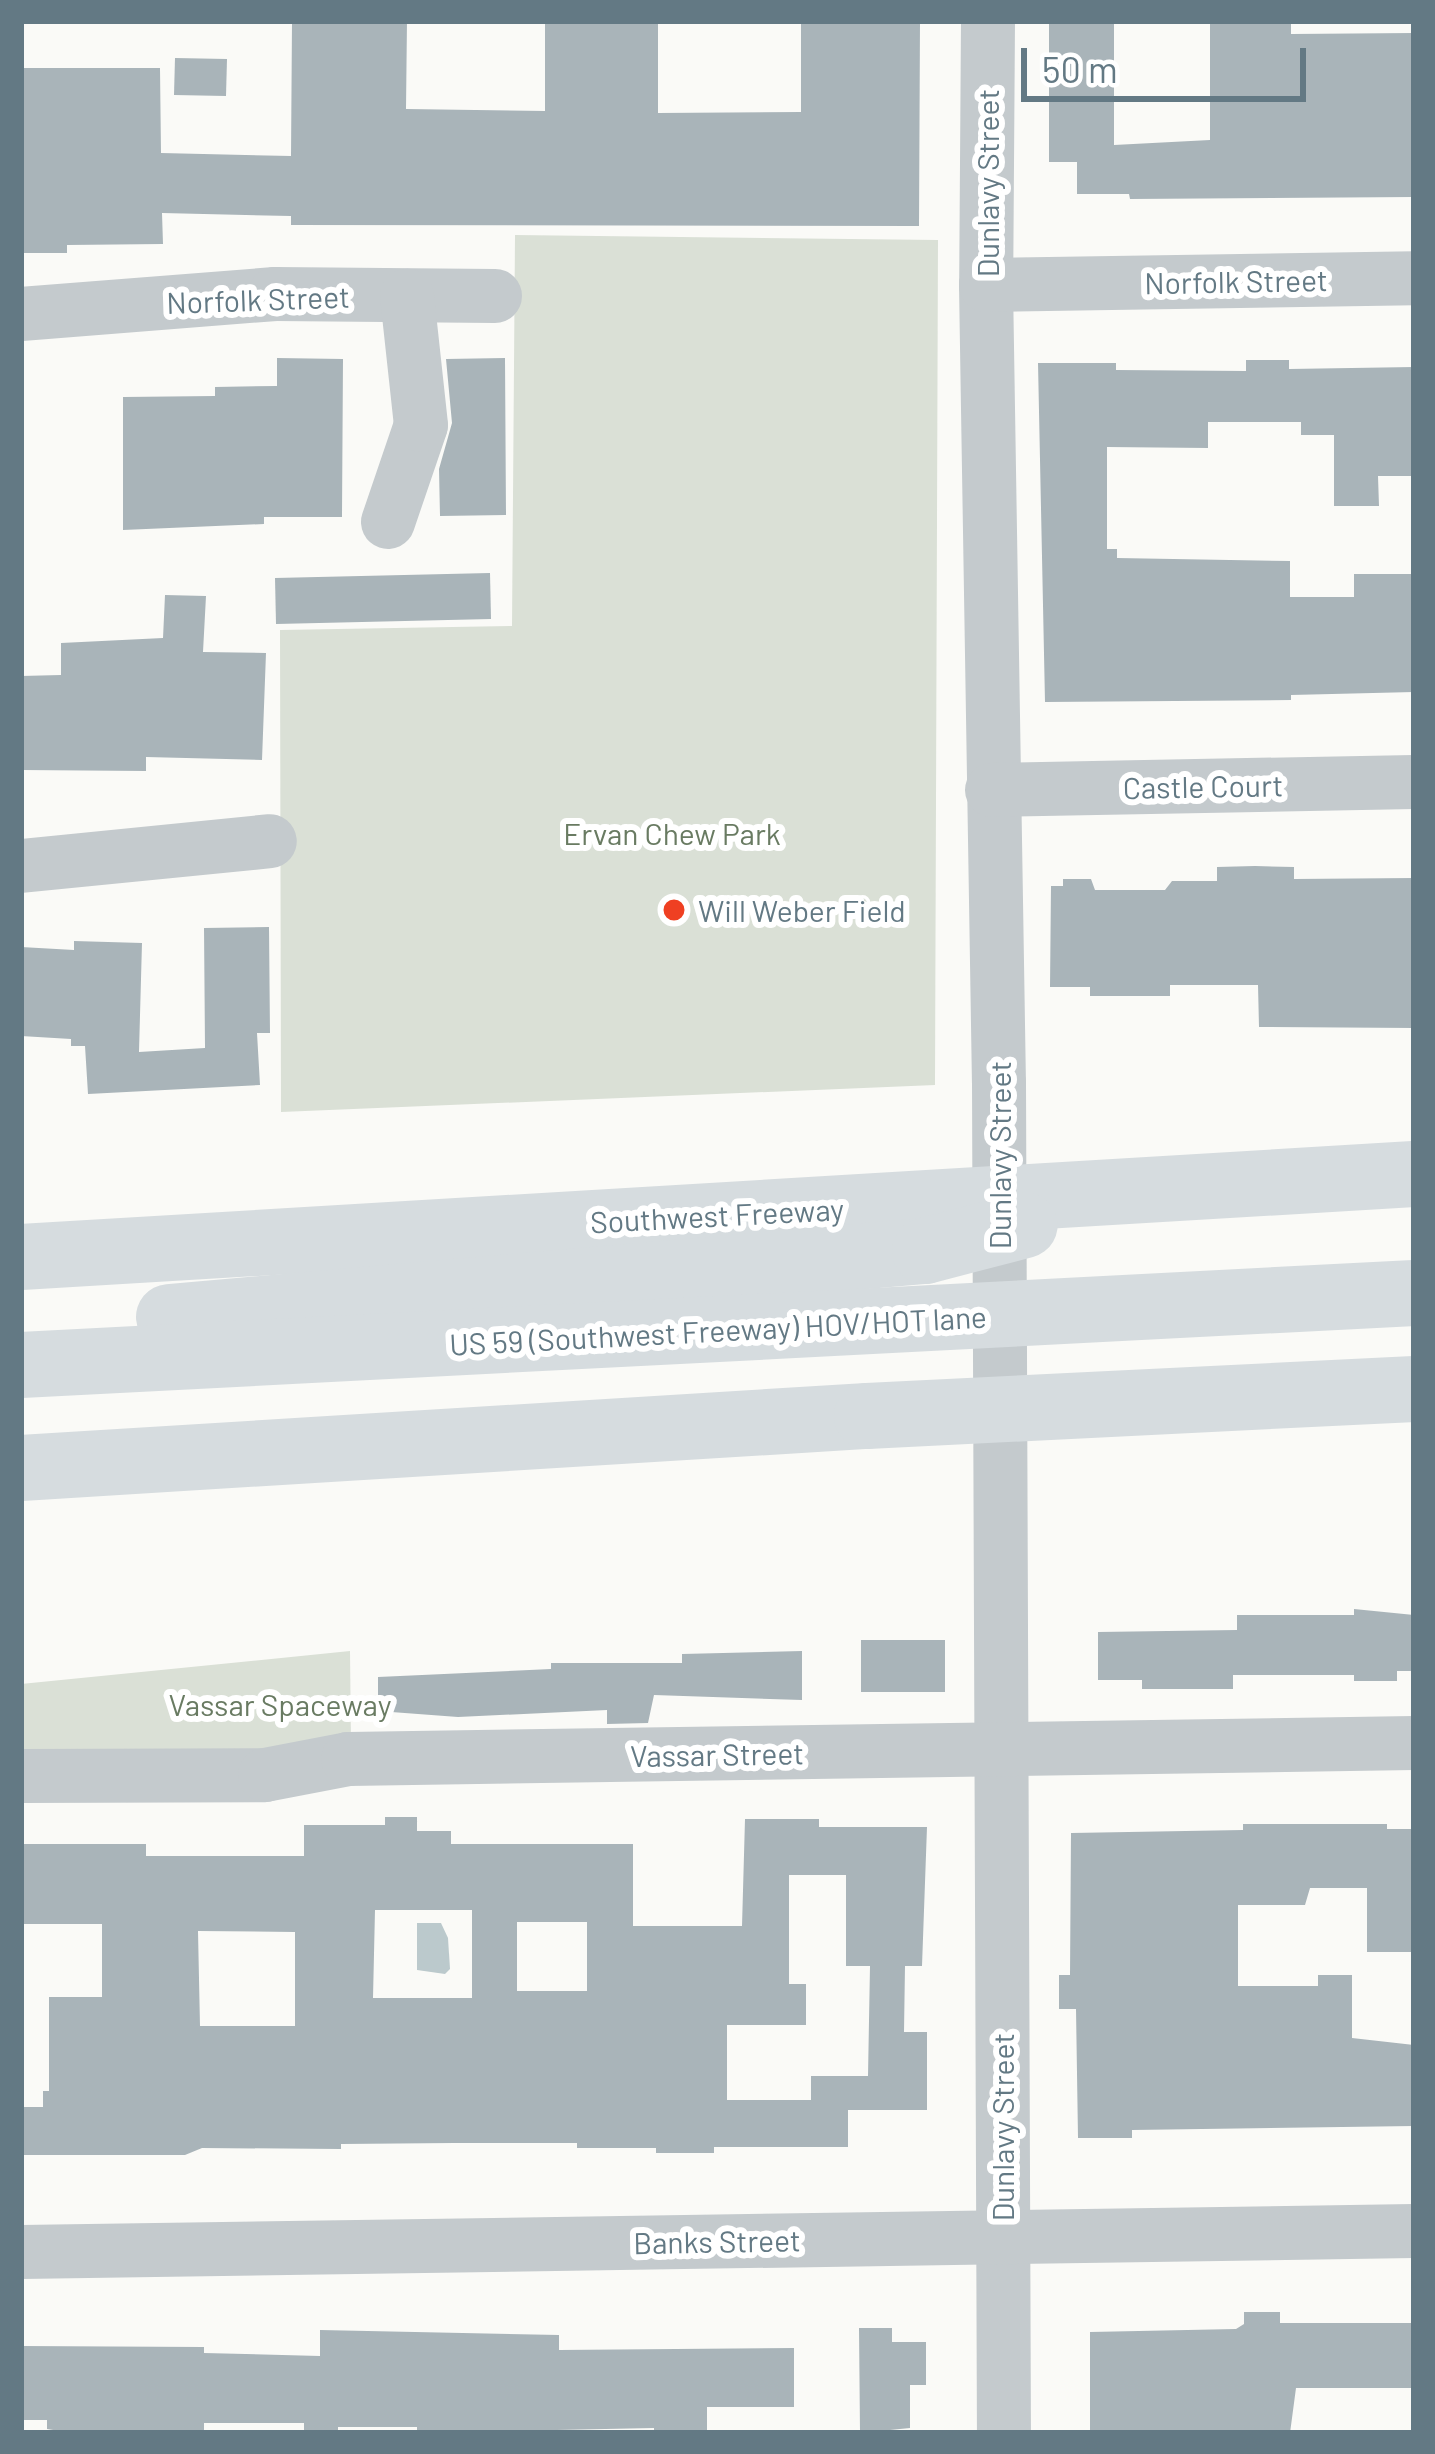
<!DOCTYPE html>
<style>
body{margin:0}
#map{position:relative;width:1435px;height:2454px;overflow:hidden;background:#fafaf7;font-family:Barlow,sans-serif}
div>[style]{position:absolute}
.green>*{inset:0;background:#dae0d6}
.water>*{inset:0;background:#bbc9cc}
.building>*{inset:0;background:#a9b4b9}
.minor>*{height:54px;margin:-27px;padding:0 27px;transform-origin:27px;border-radius:27px;background:#c4cacd}
.highway>*{height:66px;margin:-33px;padding:0 33px;transform-origin:33px;border-radius:33px;background:#d6dcdf}
.dots>*{width:33px;height:33px;translate:-50% -50%;box-sizing:border-box;border:6px solid #fff;border-radius:50%}
span{translate:-50% -50%;white-space:nowrap;text-align:center;line-height:1.15;-webkit-text-stroke:12px #fff;paint-order:stroke}
.street-label{font-size:30px;color:#637984}
.park-label{font-size:30px;color:#697b62}
.poi-label{font-size:30px;color:#637984}
.left{translate:0 -50%;text-align:left}
.frame{position:absolute;inset:0;border:24px solid #637984;pointer-events:none}
.scale{position:absolute;left:1021px;top:48px;width:285px;height:54px;box-sizing:border-box;border:6px solid #637984;border-top:0;padding-left:15px;font-size:36px;line-height:42px;white-space:nowrap;color:#637984;-webkit-text-stroke:9px #fff;paint-order:stroke}
</style>
<div id="map">
<div class="green">
<div style="clip-path:polygon(515px 235px,938px 240px,935px 1085px,281px 1112px,280px 630px,512px 626px)"></div>
<div style="clip-path:polygon(350px 1651px,351px 1748px,21px 1754px,21px 1684px)"></div>
</div>
<div class="water">
<div style="clip-path:polygon(417px 1923px,441px 1923px,448px 1938px,450px 1969px,445px 1974px,417px 1970px)"></div>
</div>
<div class="building">
<div style="clip-path:polygon(292px 21px,407px 21px,406px 109px,545px 111px,545px 21px,658px 21px,658px 113px,801px 112px,801px 21px,920px 21px,919px 226px,291px 225px,291px 216px,162px 213px,163px 244px,67px 245px,67px 253px,21px 253px,21px 68px,160px 68px,161px 153px,291px 156px)"></div>
<div style="clip-path:polygon(1049px 21px,1114px 21px,1114px 145px,1210px 140px,1210px 21px,1291px 21px,1291px 34px,1414px 33px,1414px 197px,1130px 199px,1129px 194px,1077px 194px,1077px 162px,1049px 162px)"></div>
<div style="clip-path:polygon(175px 58px,227px 59px,226px 96px,174px 95px)"></div>
<div style="clip-path:polygon(277px 358px,343px 359px,342px 517px,264px 517px,264px 524px,123px 530px,123px 397px,215px 396px,215px 387px,277px 386px)"></div>
<div style="clip-path:polygon(505px 358px,506px 515px,440px 516px,439px 469px,452px 423px,446px 359px)"></div>
<div style="clip-path:polygon(1246px 360px,1289px 360px,1289px 369px,1414px 367px,1414px 476px,1378px 476px,1379px 506px,1334px 506px,1334px 435px,1301px 435px,1301px 422px,1208px 422px,1208px 448px,1107px 447px,1107px 549px,1117px 549px,1117px 558px,1290px 561px,1290px 597px,1354px 597px,1354px 574px,1414px 574px,1414px 692px,1291px 695px,1291px 700px,1045px 702px,1038px 363px,1116px 363px,1116px 370px,1246px 371px)"></div>
<div style="clip-path:polygon(490px 573px,491px 619px,276px 624px,275px 578px)"></div>
<div style="clip-path:polygon(165px 595px,206px 596px,203px 652px,266px 653px,262px 760px,146px 757px,146px 771px,21px 770px,21px 676px,61px 675px,61px 643px,163px 638px)"></div>
<div style="clip-path:polygon(1255px 866px,1294px 867px,1294px 879px,1414px 878px,1414px 1028px,1259px 1027px,1258px 985px,1170px 985px,1170px 996px,1090px 996px,1090px 987px,1050px 987px,1051px 886px,1063px 886px,1063px 879px,1091px 879px,1095px 890px,1165px 890px,1172px 881px,1217px 881px,1217px 867px)"></div>
<div style="clip-path:polygon(269px 927px,270px 1033px,257px 1033px,260px 1085px,88px 1094px,85px 1046px,71px 1046px,71px 1039px,21px 1036px,21px 947px,74px 950px,74px 941px,142px 943px,139px 1052px,205px 1048px,204px 928px)"></div>
<div style="clip-path:polygon(1354px 1609px,1414px 1615px,1414px 1671px,1397px 1671px,1397px 1681px,1354px 1681px,1354px 1675px,1233px 1675px,1233px 1689px,1142px 1689px,1142px 1680px,1098px 1680px,1098px 1632px,1237px 1630px,1237px 1615px,1354px 1615px)"></div>
<div style="clip-path:polygon(861px 1640px,945px 1640px,945px 1692px,861px 1692px)"></div>
<div style="clip-path:polygon(802px 1651px,802px 1700px,654px 1695px,648px 1723px,607px 1724px,607px 1710px,458px 1717px,378px 1711px,378px 1677px,551px 1669px,551px 1663px,682px 1663px,682px 1654px)"></div>
<div style="clip-path:polygon(evenodd,385px 1817px,417px 1817px,417px 1831px,451px 1831px,451px 1844px,633px 1844px,633px 1926px,742px 1926px,745px 1819px,819px 1819px,819px 1827px,927px 1827px,922px 1966px,905px 1966px,904px 2032px,927px 2032px,927px 2110px,848px 2110px,848px 2147px,714px 2147px,714px 2153px,656px 2153px,656px 2148px,577px 2148px,577px 2143px,454px 2143px,341px 2144px,341px 2149px,202px 2148px,185px 2155px,21px 2155px,21px 2107px,43px 2107px,43px 2091px,49px 2091px,49px 1997px,102px 1997px,102px 1924px,21px 1924px,21px 1844px,146px 1844px,146px 1856px,304px 1856px,304px 1825px,385px 1825px,385px 1817px,789px 1875px,846px 1875px,846px 1966px,870px 1966px,868px 2076px,811px 2076px,811px 2100px,727px 2100px,727px 2025px,806px 2025px,806px 1984px,789px 1984px,789px 1875px,385px 1817px,375px 1910px,472px 1910px,472px 1998px,373px 1998px,375px 1910px,385px 1817px,517px 1922px,587px 1922px,587px 1991px,517px 1991px,517px 1922px,385px 1817px,198px 1931px,295px 1932px,295px 2026px,200px 2026px,198px 1931px)"></div>
<div style="clip-path:polygon(1243px 1824px,1387px 1824px,1387px 1829px,1414px 1829px,1414px 1952px,1367px 1952px,1367px 1888px,1310px 1888px,1305px 1905px,1238px 1905px,1238px 1986px,1318px 1986px,1318px 1975px,1352px 1975px,1352px 2038px,1414px 2045px,1414px 2126px,1132px 2130px,1132px 2138px,1078px 2138px,1076px 2009px,1059px 2009px,1059px 1975px,1070px 1975px,1071px 1833px,1243px 1830px)"></div>
<div style="clip-path:polygon(1244px 2312px,1280px 2312px,1280px 2323px,1414px 2323px,1414px 2388px,1296px 2388px,1290px 2433px,1090px 2433px,1090px 2332px,1236px 2329px,1244px 2324px)"></div>
<div style="clip-path:polygon(859px 2328px,892px 2328px,892px 2342px,926px 2342px,926px 2385px,910px 2385px,910px 2428px,860px 2433px)"></div>
<div style="clip-path:polygon(320px 2330px,559px 2335px,559px 2350px,794px 2348px,794px 2407px,707px 2407px,707px 2433px,654px 2433px,654px 2428px,417px 2433px,417px 2427px,338px 2427px,338px 2433px,304px 2433px,304px 2423px,204px 2423px,204px 2433px,72px 2433px,47px 2429px,47px 2420px,21px 2420px,21px 2346px,204px 2347px,204px 2353px,320px 2356px)"></div>
</div>
<div class="minor">
<div style="left:988px;top:21px;width:264px;rotate:90.4deg"></div>
<div style="left:986px;top:285px;width:798px;rotate:89.07deg"></div>
<div style="left:999px;top:1083px;width:1350px;rotate:89.79deg"></div>
<div style="left:986px;top:285px;width:428px;rotate:-0.9deg"></div>
<div style="left:21px;top:314px;width:255px;rotate:-4.5deg"></div>
<div style="left:275px;top:294px;width:220px;rotate:0.5deg"></div>
<div style="left:388px;top:522px;width:102px;rotate:-71.2deg"></div>
<div style="left:421px;top:425px;width:130px;rotate:-96.2deg"></div>
<div style="left:992px;top:790px;width:422px;rotate:-1.1deg"></div>
<div style="left:21px;top:866px;width:250px;rotate:-5.7deg"></div>
<div style="left:21px;top:1776px;width:244px;rotate:-0.2deg"></div>
<div style="left:265px;top:1775px;width:85px;rotate:-10.9deg"></div>
<div style="left:348px;top:1759px;width:1066px;rotate:-0.86deg"></div>
<div style="left:21px;top:2252px;width:1393px;rotate:-0.86deg"></div>
</div>
<div class="highway">
<div style="left:21px;top:1257px;width:1395px;rotate:-3.41deg"></div>
<div style="left:169px;top:1317px;width:759px;rotate:-4.99deg"></div>
<div style="left:925px;top:1251px;width:103px;rotate:-14.6deg"></div>
<div style="left:21px;top:1365px;width:1395px;rotate:-2.96deg"></div>
<div style="left:21px;top:1468px;width:848px;rotate:-3.52deg"></div>
<div style="left:867px;top:1416px;width:548px;rotate:-2.83deg"></div>
</div>
<div class="dots">
<div style="left:674px;top:910px;background:#ef4022"></div>
</div>
<div class="street-label">
<span style="left:987px;top:183px;rotate:-90deg">Dunlavy Street</span>
<span style="left:1236px;top:281px;rotate:-1deg">Norfolk Street</span>
<span style="left:258px;top:299px;rotate:-2deg">Norfolk Street</span>
<span style="left:1203px;top:786px;rotate:-1deg">Castle Court</span>
<span style="left:999px;top:1155px;rotate:-90deg">Dunlavy Street</span>
<span style="left:717px;top:1215px;rotate:-3deg">Southwest Freeway</span>
<span style="left:718px;top:1330px;rotate:-3deg">US 59 (Southwest Freeway) HOV/HOT lane</span>
<span style="left:717px;top:1754px;rotate:-1deg">Vassar Street</span>
<span style="left:1002px;top:2127px;rotate:-90deg">Dunlavy Street</span>
<span style="left:717px;top:2241px;rotate:-1deg">Banks Street</span>
</div>
<div class="park-label">
<span style="left:672px;top:833px">Ervan Chew Park</span>
<span style="left:280px;top:1704px">Vassar Spaceway</span>
</div>
<div class="poi-label">
<span class="left" style="left:698px;top:910px">Will Weber Field</span>
</div>
<div class="frame"></div>
<div class="scale">50 m</div>
</div>
